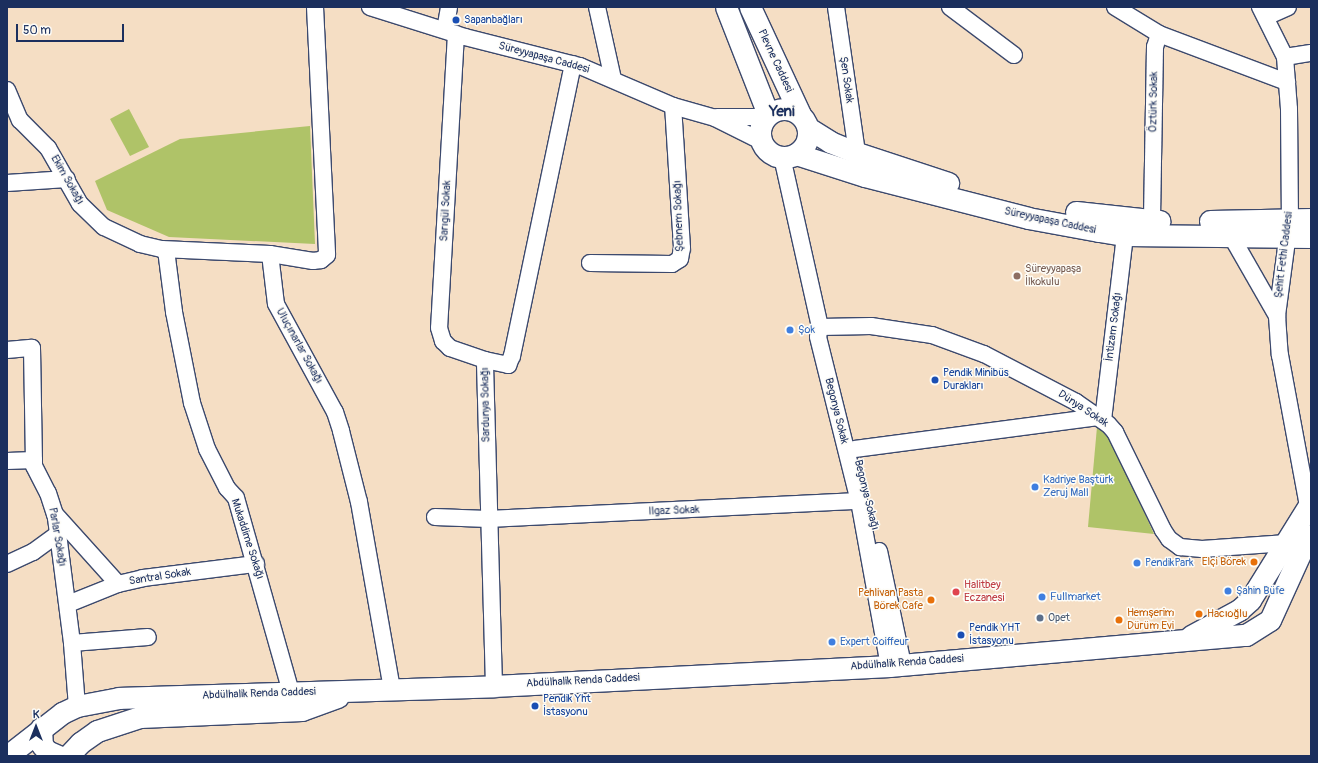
<!DOCTYPE html>
<meta charset="utf-8">
<style>
body{margin:0}
#map{position:relative;width:1318px;height:763px;overflow:hidden;background:#f5dec4;font-family:Pangolin,sans-serif}
div>[style]{position:absolute}
.green>*{inset:0;background:#afc368}
.roads{filter:drop-shadow(1px 0 #3c496d) drop-shadow(-1px 0 #3c496d) drop-shadow(0 1px #3c496d) drop-shadow(0 -1px #3c496d)}
.minor>*{height:16px;margin:-8px;padding:0 8px;transform-origin:8px;border-radius:8px;background:#fff}
.major>*{height:21px;margin:-10.5px;padding:0 10.5px;transform-origin:10.5px;border-radius:10.5px;background:#fff}
.major>.ring{margin:-10.5px;padding:0;box-sizing:content-box;background:none;border:21px solid #fff;border-radius:50%}
.dots>*{width:11px;height:11px;translate:-50% -50%;box-sizing:border-box;border:2px solid #fdfcf7;border-radius:50%}
span{translate:-50% -50%;white-space:nowrap;text-align:center;line-height:1.15;-webkit-text-stroke:3px #fdfcf7;paint-order:stroke}
.transit-label{font-size:11px;color:#164399}
.left{translate:0 -50%;text-align:left}
.street-label{font-size:11px;color:#1b2f5e}
.education-label{font-size:11px;color:#785e54}
.shop-label{font-size:11px;color:#366cbe}
.food-label{font-size:11px;color:#c56008}
.right{translate:-100% -50%;text-align:right}
.health-label{font-size:11px;color:#be3a42}
.service-label{font-size:11px;color:#4e5e75}
.district-label{font-size:15px;color:#1b2f5e;font-weight:700}
.frame{position:absolute;inset:0;border:8px solid #1b2f5e;pointer-events:none}
.north{position:absolute;left:16px;top:707px;width:40px;height:40px;-webkit-text-stroke:3px #fdfcf7;paint-order:stroke;rotate:0deg;font-size:11px;font-weight:700;line-height:16px;text-align:center;color:#1b2f5e}
.north::after{content:'';display:block;margin:auto;width:14px;height:18px;background:#1b2f5e;clip-path:polygon(50% 0,100% 100%,50% 72%,0 100%)}
.scale{position:absolute;left:16px;top:24px;width:108px;height:18px;box-sizing:border-box;border:2px solid #1b2f5e;border-top:0;padding-left:5px;font-size:12px;line-height:14px;white-space:nowrap;color:#1b2f5e;-webkit-text-stroke:3px #fdfcf7;paint-order:stroke}
</style>
<div id="map">
<div class="green">
<div style="clip-path:polygon(129px 109px,149px 147px,130px 156px,110px 119px)"></div>
<div style="clip-path:polygon(310px 126px,315px 244px,169px 237px,107px 210px,95px 181px,180px 139px)"></div>
<div style="clip-path:polygon(1100px 424px,1106px 427px,1154px 534px,1088px 527px,1097px 427px)"></div>
</div>
<div class="roads">
<div class="minor">
<div style="left:315px;top:7px;width:248px;rotate:87.2deg"></div>
<div style="left:327px;top:255px;width:8px;rotate:140deg"></div>
<div style="left:321px;top:260px;width:8px;rotate:173deg"></div>
<div style="left:313px;top:261px;width:44px;rotate:-170.8deg"></div>
<div style="left:270px;top:254px;width:50px;rotate:83.2deg"></div>
<div style="left:276px;top:304px;width:123px;rotate:61.4deg"></div>
<div style="left:335px;top:412px;width:20px;rotate:72deg"></div>
<div style="left:341px;top:431px;width:73px;rotate:75.8deg"></div>
<div style="left:359px;top:502px;width:191px;rotate:80deg"></div>
<div style="left:370px;top:7px;width:100px;rotate:17.5deg"></div>
<div style="left:465px;top:37px;width:119px;rotate:14.2deg"></div>
<div style="left:580px;top:66px;width:101px;rotate:23.3deg"></div>
<div style="left:673px;top:106px;width:44px;rotate:15.9deg"></div>
<div style="left:715px;top:118px;width:51px;rotate:26.6deg"></div>
<div style="left:597px;top:7px;width:74px;rotate:77.5deg"></div>
<div style="left:836px;top:7px;width:148px;rotate:81.8deg"></div>
<div style="left:950px;top:7px;width:80px;rotate:36.9deg"></div>
<div style="left:1115px;top:7px;width:52px;rotate:31.5deg"></div>
<div style="left:1159px;top:34px;width:14px;rotate:107deg"></div>
<div style="left:1155px;top:47px;width:174px;rotate:91deg"></div>
<div style="left:1260px;top:7px;width:56px;rotate:63.4deg"></div>
<div style="left:1285px;top:57px;width:52px;rotate:85.6deg"></div>
<div style="left:1289px;top:109px;width:109px;rotate:89.5deg"></div>
<div style="left:1290px;top:218px;width:99px;rotate:97.6deg"></div>
<div style="left:1277px;top:316px;width:39px;rotate:86deg"></div>
<div style="left:1280px;top:355px;width:154px;rotate:79.5deg"></div>
<div style="left:1266px;top:17px;width:24px;rotate:-24deg"></div>
<div style="left:445px;top:30px;width:23px;rotate:-80deg"></div>
<div style="left:456px;top:34px;width:294px;rotate:93.3deg"></div>
<div style="left:439px;top:328px;width:14px;rotate:73deg"></div>
<div style="left:443px;top:341px;width:10px;rotate:45deg"></div>
<div style="left:450px;top:348px;width:37px;rotate:19deg"></div>
<div style="left:1159px;top:34px;width:137px;rotate:20.6deg"></div>
<div style="left:1285px;top:57px;width:26px;rotate:-9deg"></div>
<div style="left:7px;top:90px;width:33px;rotate:67deg"></div>
<div style="left:20px;top:120px;width:40px;rotate:45deg"></div>
<div style="left:48px;top:148px;width:64px;rotate:60.3deg"></div>
<div style="left:80px;top:204px;width:33px;rotate:44deg"></div>
<div style="left:104px;top:227px;width:40px;rotate:25deg"></div>
<div style="left:140px;top:244px;width:23px;rotate:13deg"></div>
<div style="left:162px;top:249px;width:108px;rotate:2.7deg"></div>
<div style="left:717px;top:117px;width:48px"></div>
<div style="left:782px;top:157px;width:174px;rotate:77.4deg"></div>
<div style="left:820px;top:327px;width:10px;rotate:101deg"></div>
<div style="left:818px;top:337px;width:169px;rotate:76deg"></div>
<div style="left:859px;top:501px;width:168px;rotate:79.7deg"></div>
<div style="left:7px;top:183px;width:60px;rotate:-3.8deg"></div>
<div style="left:1230px;top:234px;width:95px;rotate:60.2deg"></div>
<div style="left:166px;top:250px;width:63px;rotate:82.6deg"></div>
<div style="left:174px;top:312px;width:93px;rotate:78.8deg"></div>
<div style="left:192px;top:403px;width:48px;rotate:71.9deg"></div>
<div style="left:207px;top:449px;width:44px;rotate:62.9deg"></div>
<div style="left:227px;top:488px;width:13px;rotate:48deg"></div>
<div style="left:236px;top:498px;width:203px;rotate:74.2deg"></div>
<div style="left:590px;top:263px;width:82px;rotate:0.7deg"></div>
<div style="left:672px;top:264px;width:9px;rotate:-32deg"></div>
<div style="left:680px;top:259px;width:11px;rotate:-80deg"></div>
<div style="left:682px;top:248px;width:142px;rotate:-93.6deg"></div>
<div style="left:820px;top:327px;width:51px;rotate:-1.1deg"></div>
<div style="left:871px;top:326px;width:62px;rotate:8.4deg"></div>
<div style="left:932px;top:335px;width:55px;rotate:20.1deg"></div>
<div style="left:984px;top:354px;width:104px;rotate:27.6deg"></div>
<div style="left:1076px;top:402px;width:39px;rotate:35deg"></div>
<div style="left:1108px;top:424px;width:11px;rotate:49deg"></div>
<div style="left:1115px;top:432px;width:109px;rotate:63.9deg"></div>
<div style="left:1163px;top:530px;width:11px;rotate:56deg"></div>
<div style="left:1169px;top:539px;width:14px;rotate:36deg"></div>
<div style="left:1180px;top:547px;width:22px;rotate:5deg"></div>
<div style="left:1202px;top:549px;width:85px;rotate:-4deg"></div>
<div style="left:7px;top:350px;width:25px;rotate:-5deg"></div>
<div style="left:32px;top:348px;width:118px;rotate:89deg"></div>
<div style="left:34px;top:466px;width:30px;rotate:63deg"></div>
<div style="left:48px;top:493px;width:26px;rotate:72deg"></div>
<div style="left:56px;top:518px;width:126px;rotate:82.7deg"></div>
<div style="left:72px;top:643px;width:63px;rotate:85.5deg"></div>
<div style="left:1103px;top:420px;width:186px;rotate:-83.2deg"></div>
<div style="left:855px;top:449px;width:245px;rotate:-7.5deg"></div>
<div style="left:7px;top:461px;width:27px;rotate:-2deg"></div>
<div style="left:55px;top:514px;width:94px;rotate:48deg"></div>
<div style="left:435px;top:517px;width:53px;rotate:2.2deg"></div>
<div style="left:488px;top:519px;width:371px;rotate:-2.8deg"></div>
<div style="left:879px;top:551px;width:116px;rotate:78.1deg"></div>
<div style="left:7px;top:564px;width:29px;rotate:-25deg"></div>
<div style="left:33px;top:552px;width:31px;rotate:-36deg"></div>
<div style="left:68px;top:604px;width:54px;rotate:-21.8deg"></div>
<div style="left:118px;top:584px;width:26px;rotate:-13deg"></div>
<div style="left:143px;top:578px;width:114px;rotate:-7.1deg"></div>
<div style="left:72px;top:643px;width:76px;rotate:-4.5deg"></div>
<div style="left:494px;top:686px;width:326px;rotate:-91.6deg"></div>
<div style="left:485px;top:360px;width:24px;rotate:12deg"></div>
<div style="left:508px;top:365px;width:10px;rotate:-66deg"></div>
<div style="left:512px;top:356px;width:298px;rotate:-78.2deg"></div>
</div>
<div class="major">
<div style="left:726px;top:7px;width:115px;rotate:68.6deg"></div>
<div style="left:750px;top:7px;width:118px;rotate:65deg"></div>
<div class="ring" style="left:760px;top:109px;width:27px;height:27px"></div>
<div style="left:808px;top:128px;width:26px;rotate:32deg"></div>
<div style="left:830px;top:142px;width:29px;rotate:22deg"></div>
<div style="left:857px;top:153px;width:96px;rotate:18.2deg"></div>
<div style="left:796px;top:154px;width:72px;rotate:17.7deg"></div>
<div style="left:865px;top:176px;width:168px;rotate:14.4deg"></div>
<div style="left:1028px;top:218px;width:72px;rotate:10.4deg"></div>
<div style="left:1099px;top:231px;width:26px;rotate:9deg"></div>
<div style="left:1125px;top:235px;width:186px;rotate:0.6deg"></div>
<div style="left:1076px;top:212px;width:84px;rotate:6.1deg"></div>
<div style="left:1210px;top:221px;width:101px;rotate:-1.1deg"></div>
<div style="left:1191px;top:636px;width:55px;rotate:-28.4deg"></div>
<div style="left:1239px;top:610px;width:15px;rotate:-42deg"></div>
<div style="left:1250px;top:600px;width:115px;rotate:-58.1deg"></div>
<div style="left:41px;top:728px;width:17px;rotate:87deg"></div>
<div style="left:42px;top:745px;width:8px;rotate:50deg"></div>
<div style="left:47px;top:751px;width:12px;rotate:24deg"></div>
<div style="left:7px;top:756px;width:70px;rotate:-38deg"></div>
<div style="left:62px;top:713px;width:17px;rotate:-25deg"></div>
<div style="left:77px;top:706px;width:43px;rotate:-10.8deg"></div>
<div style="left:119px;top:698px;width:375px;rotate:-1.8deg"></div>
<div style="left:494px;top:686px;width:396px;rotate:-2.9deg"></div>
<div style="left:889px;top:666px;width:358px;rotate:-5deg"></div>
<div style="left:1246px;top:635px;width:28px;rotate:-32deg"></div>
<div style="left:1270px;top:620px;width:82px;rotate:-65.6deg"></div>
<div style="left:1304px;top:545px;width:12px;rotate:-55deg"></div>
<div style="left:68px;top:756px;width:18px;rotate:-47deg"></div>
<div style="left:80px;top:743px;width:21px;rotate:-35deg"></div>
<div style="left:97px;top:731px;width:45px;rotate:-18deg"></div>
<div style="left:140px;top:717px;width:162px;rotate:-2.5deg"></div>
<div style="left:302px;top:710px;width:38px;rotate:-20deg"></div>
</div>
</div>
<div class="dots">
<div style="left:456px;top:20px;background:#1a4fb4"></div>
<div style="left:1017px;top:276px;background:#8d6e63"></div>
<div style="left:790px;top:330px;background:#3f7fe0"></div>
<div style="left:935px;top:380px;background:#1a4fb4"></div>
<div style="left:1035px;top:487px;background:#3f7fe0"></div>
<div style="left:1254px;top:562px;background:#e8710a"></div>
<div style="left:1137px;top:563px;background:#3f7fe0"></div>
<div style="left:1228px;top:591px;background:#3f7fe0"></div>
<div style="left:956px;top:592px;background:#e0444e"></div>
<div style="left:1042px;top:597px;background:#3f7fe0"></div>
<div style="left:931px;top:600px;background:#e8710a"></div>
<div style="left:1199px;top:614px;background:#e8710a"></div>
<div style="left:1040px;top:618px;background:#5c6f8a"></div>
<div style="left:1119px;top:620px;background:#e8710a"></div>
<div style="left:961px;top:635px;background:#1a4fb4"></div>
<div style="left:832px;top:642px;background:#3f7fe0"></div>
<div style="left:535px;top:706px;background:#1a4fb4"></div>
</div>
<div class="transit-label">
<span class="left" style="left:464px;top:20px">Sapanbağları</span>
<span class="left" style="left:943px;top:380px">Pendik Minibüs<br>Durakları</span>
<span class="left" style="left:969px;top:635px">Pendik YHT<br>İstasyonu</span>
<span class="left" style="left:543px;top:706px">Pendik Yht<br>İstasyonu</span>
</div>
<div class="street-label">
<span style="left:544px;top:58px;rotate:15deg">Süreyyapaşa Caddesi</span>
<span style="left:775px;top:61px;rotate:65deg">Plevne Caddesi</span>
<span style="left:846px;top:80px;rotate:82deg">Şen Sokak</span>
<span style="left:1154px;top:102px;rotate:-89deg">Öztürk Sokak</span>
<span style="left:67px;top:180px;rotate:60deg">Ekim Sokağı</span>
<span style="left:446px;top:211px;rotate:-87deg">Sarıgül Sokak</span>
<span style="left:679px;top:216px;rotate:-92deg">Şebnem Sokağı</span>
<span style="left:1050px;top:221px;rotate:12deg">Süreyyapaşa Caddesi</span>
<span style="left:1284px;top:255px;rotate:-83deg">Şehit Fethi Caddesi</span>
<span style="left:1114px;top:327px;rotate:-83deg">İntizam Sokağı</span>
<span style="left:299px;top:346px;rotate:61deg">Uluçınarlar Sokağı</span>
<span style="left:486px;top:405px;rotate:-91deg">Sardunya Sokağı</span>
<span style="left:1083px;top:409px;rotate:33deg">Dünya Sokak</span>
<span style="left:836px;top:411px;rotate:76deg">Begonya Sokak</span>
<span style="left:866px;top:495px;rotate:76deg">Begonya Sokağı</span>
<span style="left:674px;top:511px;rotate:-2deg">Ilgaz Sokak</span>
<span style="left:57px;top:537px;rotate:80deg">Parlar Sokağı</span>
<span style="left:247px;top:539px;rotate:72deg">Mukaddime Sokağı</span>
<span style="left:160px;top:577px;rotate:-9deg">Santral Sokak</span>
<span style="left:907px;top:663px;rotate:-4deg">Abdülhalik Renda Caddesi</span>
<span style="left:583px;top:681px;rotate:-3deg">Abdülhalik Renda Caddesi</span>
<span style="left:259px;top:694px;rotate:-2deg">Abdülhalik Renda Caddesi</span>
</div>
<div class="education-label">
<span class="left" style="left:1025px;top:276px">Süreyyapaşa<br>İlkokulu</span>
</div>
<div class="shop-label">
<span class="left" style="left:798px;top:330px">Şok</span>
<span class="left" style="left:1043px;top:487px">Kadriye Baştürk<br>Zeruj Mall</span>
<span class="left" style="left:1145px;top:563px">PendikPark</span>
<span class="left" style="left:1236px;top:591px">Şahin Büfe</span>
<span class="left" style="left:1050px;top:597px">Fullmarket</span>
<span class="left" style="left:840px;top:642px">Expert Coiffeur</span>
</div>
<div class="food-label">
<span class="right" style="left:1246px;top:562px">Elçi Börek</span>
<span class="right" style="left:923px;top:600px">Pehlivan Pasta<br>Börek Cafe</span>
<span class="left" style="left:1127px;top:620px">Hemşerim<br>Dürüm Evi</span>
<span class="left" style="left:1207px;top:614px">Hacıoğlu</span>
</div>
<div class="health-label">
<span class="left" style="left:964px;top:592px">Halitbey<br>Eczanesi</span>
</div>
<div class="service-label">
<span class="left" style="left:1048px;top:618px">Opet</span>
</div>
<div class="district-label">
<span style="left:782px;top:112px">Yeni</span>
</div>
<div class="frame"></div>
<div class="north">K</div>
<div class="scale">50 m</div>
</div>
